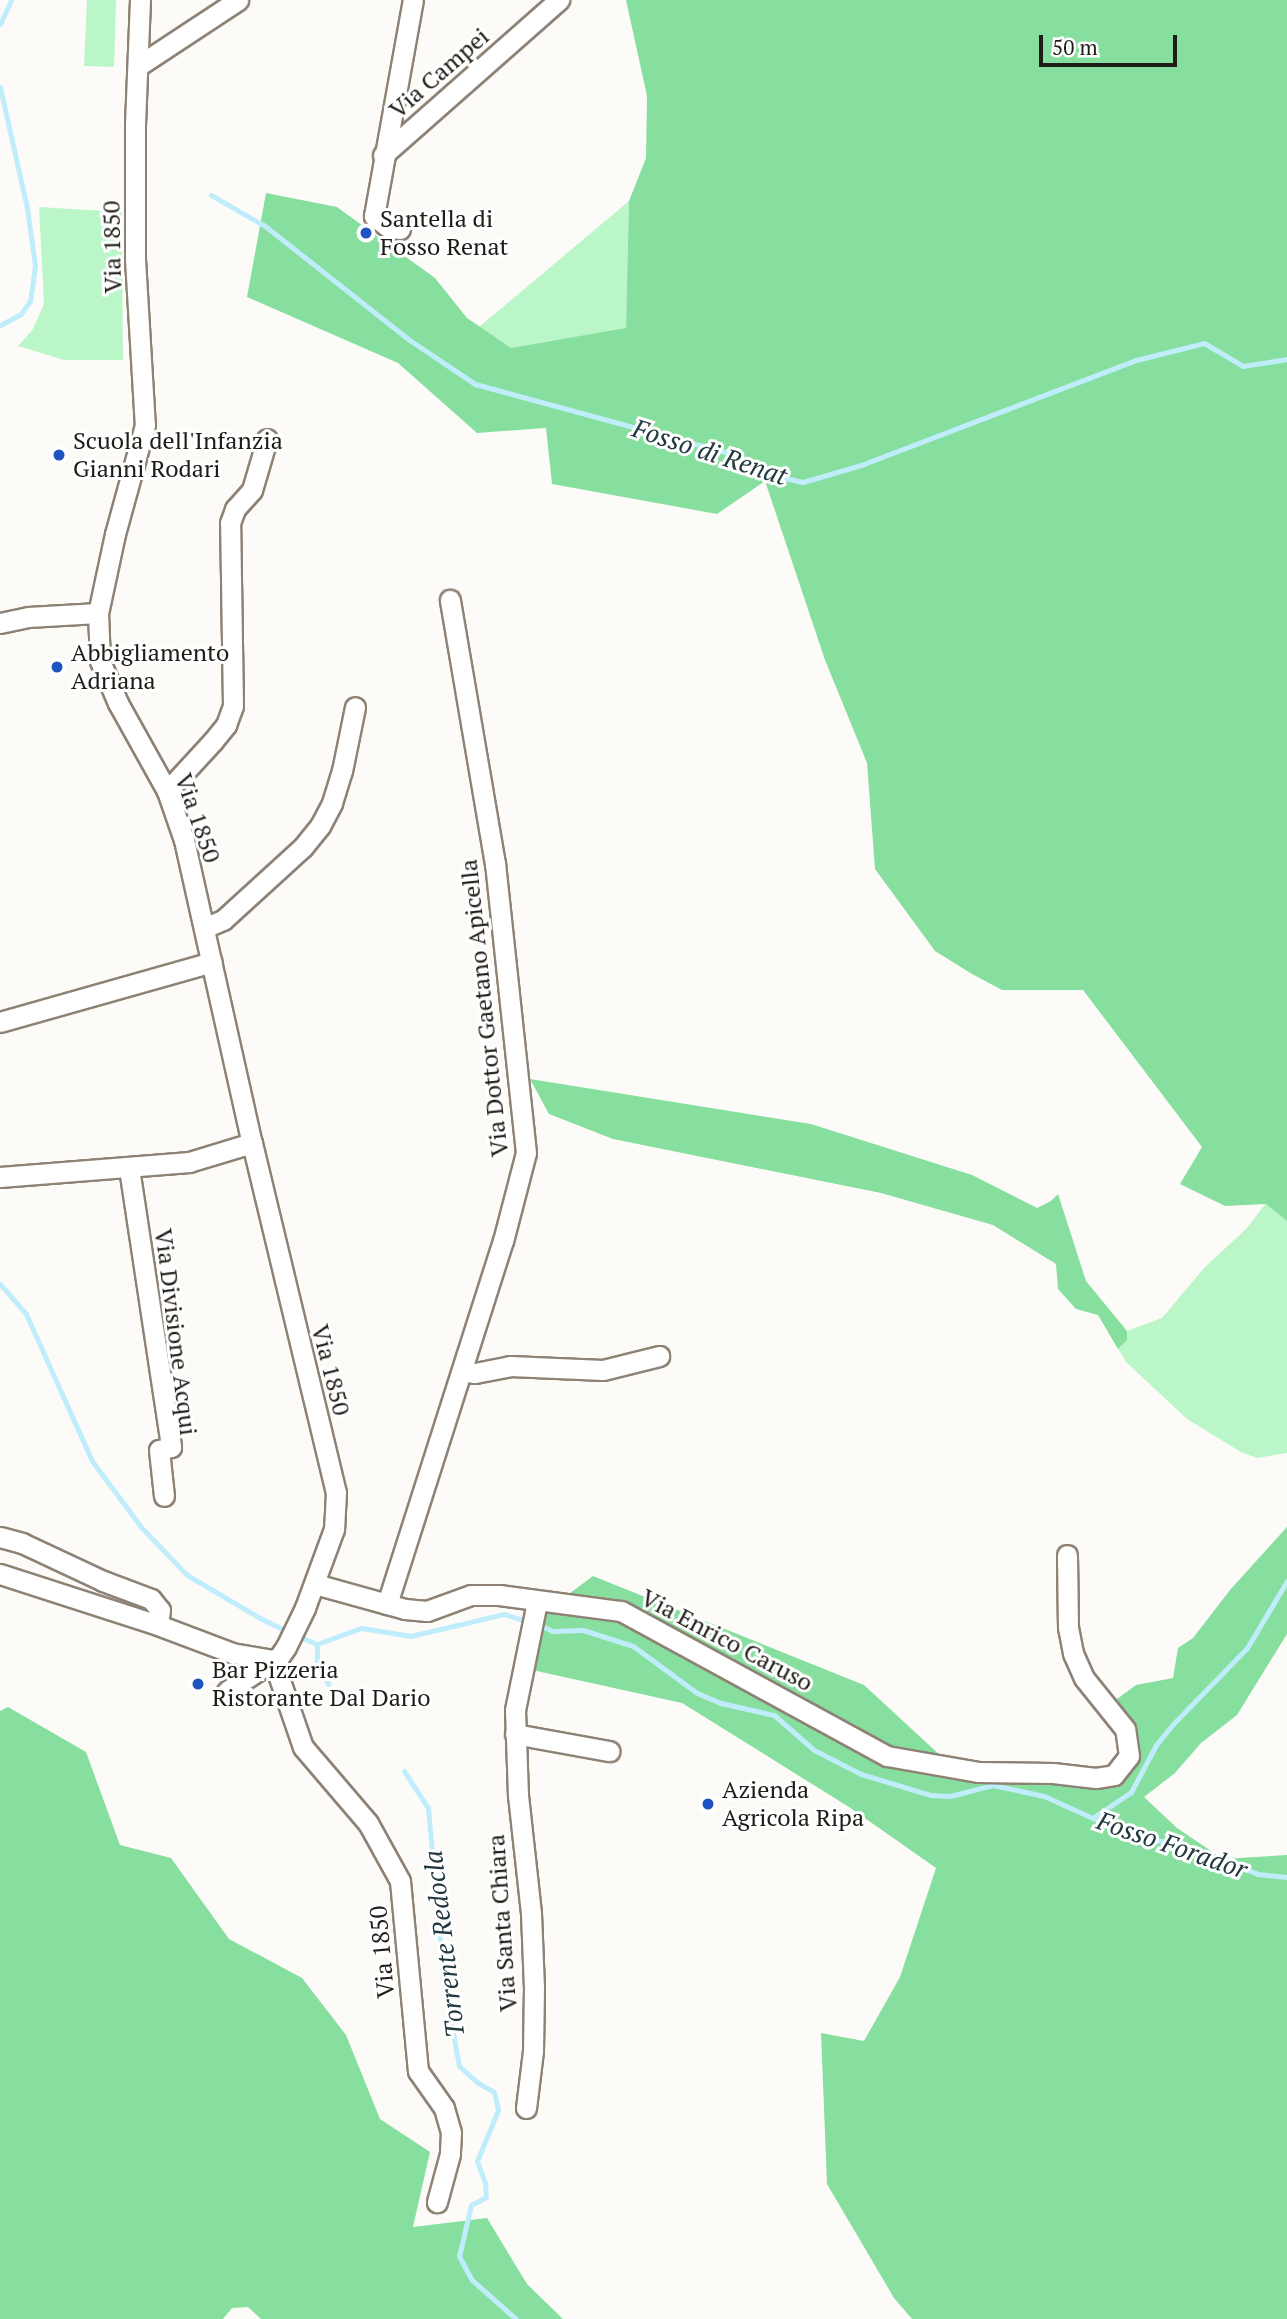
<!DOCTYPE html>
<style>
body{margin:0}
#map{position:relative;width:1287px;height:2319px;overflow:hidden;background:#fdfbf8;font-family:"PT Serif",serif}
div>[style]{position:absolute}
.green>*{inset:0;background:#bbf6c9}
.forest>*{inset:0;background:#86df9f}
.stream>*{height:5px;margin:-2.5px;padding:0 2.5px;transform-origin:2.5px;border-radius:2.5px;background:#c0edfb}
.roads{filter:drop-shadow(2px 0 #8e8275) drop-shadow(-2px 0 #8e8275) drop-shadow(0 2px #8e8275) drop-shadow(0 -2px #8e8275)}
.minor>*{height:19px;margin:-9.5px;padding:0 9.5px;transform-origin:9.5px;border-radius:9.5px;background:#fff}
.dots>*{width:19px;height:19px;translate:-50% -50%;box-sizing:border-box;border:4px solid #fff;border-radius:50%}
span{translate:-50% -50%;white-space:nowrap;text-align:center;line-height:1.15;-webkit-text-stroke:6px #fff;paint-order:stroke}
.street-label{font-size:24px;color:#201c17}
.poi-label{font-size:24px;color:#201c17}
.left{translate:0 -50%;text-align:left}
.water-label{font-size:26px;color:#223940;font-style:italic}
.scale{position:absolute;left:1039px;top:35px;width:138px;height:32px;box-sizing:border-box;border:4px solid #201c17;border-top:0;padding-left:9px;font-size:21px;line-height:24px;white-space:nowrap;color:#201c17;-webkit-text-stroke:5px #fff;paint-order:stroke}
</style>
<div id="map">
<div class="green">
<div style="clip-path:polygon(87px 0,116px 0,114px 67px,84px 66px)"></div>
<div style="clip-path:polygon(629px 201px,626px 329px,511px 348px,479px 327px)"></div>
<div style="clip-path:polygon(39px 207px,122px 212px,123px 360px,64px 360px,18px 346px,33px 329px,44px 304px)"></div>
<div style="clip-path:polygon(1266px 1203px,1287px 1221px,1287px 1453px,1257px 1458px,1241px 1452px,1187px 1419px,1126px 1362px,1118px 1349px,1127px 1340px,1127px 1331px,1162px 1318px,1204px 1268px,1247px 1228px)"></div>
</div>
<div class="forest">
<div style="clip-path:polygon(626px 0,1287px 0,1287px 1221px,1266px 1204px,1225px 1206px,1180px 1184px,1202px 1147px,1083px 990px,1002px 990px,972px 974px,935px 951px,875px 869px,867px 763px,825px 660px,765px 481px,717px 514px,552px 484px,546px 428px,477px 433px,398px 363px,247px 297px,266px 193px,337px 207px,435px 278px,467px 318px,511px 348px,626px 328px,629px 201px,646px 158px,647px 96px)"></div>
<div style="clip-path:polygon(530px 1079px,811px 1124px,972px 1175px,1037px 1208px,1051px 1201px,1058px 1194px,1086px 1281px,1127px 1331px,1127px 1340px,1118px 1349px,1098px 1315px,1076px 1309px,1058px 1289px,1056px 1264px,993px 1225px,881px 1193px,613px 1139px,549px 1114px)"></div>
<div style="clip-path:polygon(1287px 1527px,1287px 1634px,1237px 1715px,1201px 1743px,1175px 1773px,1144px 1797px,1177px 1828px,1223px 1859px,1287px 1855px,1287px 2319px,912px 2319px,894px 2298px,827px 2184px,821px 2033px,864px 2041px,900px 1977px,936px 1868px,849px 1807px,682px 1703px,532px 1670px,546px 1611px,593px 1576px,864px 1685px,967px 1780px,1047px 1783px,1087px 1789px,1115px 1781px,1134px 1767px,1135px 1751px,1110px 1704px,1136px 1685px,1173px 1678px,1178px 1648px,1193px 1638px,1230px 1590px)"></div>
<div style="clip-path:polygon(8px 1707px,86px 1752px,120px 1845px,171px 1858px,229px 1939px,302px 1978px,346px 2035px,380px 2119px,430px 2152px,413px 2227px,487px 2218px,527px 2284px,563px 2319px,261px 2319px,248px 2307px,232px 2308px,223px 2319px,0 2319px,0 1711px)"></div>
</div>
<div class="stream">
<div style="left:0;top:24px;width:26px;rotate:-65deg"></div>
<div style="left:0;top:87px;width:124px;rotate:77.4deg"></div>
<div style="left:27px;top:208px;width:59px;rotate:82.1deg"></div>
<div style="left:35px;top:266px;width:35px;rotate:98deg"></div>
<div style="left:30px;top:301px;width:16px;rotate:125deg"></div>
<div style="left:21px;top:314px;width:24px;rotate:152deg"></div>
<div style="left:211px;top:195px;width:62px;rotate:29.9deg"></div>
<div style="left:265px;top:226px;width:182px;rotate:38.3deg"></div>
<div style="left:408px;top:339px;width:81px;rotate:33.9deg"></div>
<div style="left:475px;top:384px;width:270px;rotate:15.2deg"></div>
<div style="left:736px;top:455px;width:54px;rotate:25.1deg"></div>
<div style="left:785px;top:478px;width:18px;rotate:13deg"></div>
<div style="left:803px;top:482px;width:60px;rotate:-16.3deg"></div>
<div style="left:861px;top:465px;width:294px;rotate:-20.9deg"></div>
<div style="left:1136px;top:360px;width:70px;rotate:-14deg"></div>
<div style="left:1204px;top:343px;width:45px;rotate:30.5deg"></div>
<div style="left:1243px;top:366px;width:45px;rotate:-9deg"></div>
<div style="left:0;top:1284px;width:40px;rotate:49deg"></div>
<div style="left:26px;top:1314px;width:161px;rotate:65.8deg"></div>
<div style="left:92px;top:1461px;width:82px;rotate:53.4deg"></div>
<div style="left:141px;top:1527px;width:66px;rotate:46.2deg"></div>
<div style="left:187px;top:1575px;width:85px;rotate:30.5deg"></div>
<div style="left:260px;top:1618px;width:32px;rotate:26deg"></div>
<div style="left:537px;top:1624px;width:17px;rotate:24deg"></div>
<div style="left:553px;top:1631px;width:30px;rotate:-2deg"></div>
<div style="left:583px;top:1630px;width:52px;rotate:17.7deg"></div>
<div style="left:633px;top:1646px;width:79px;rotate:36.3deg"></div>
<div style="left:697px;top:1693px;width:26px;rotate:23deg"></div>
<div style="left:721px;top:1703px;width:54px;rotate:12.8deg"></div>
<div style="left:774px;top:1715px;width:53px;rotate:41.2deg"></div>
<div style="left:814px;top:1750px;width:53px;rotate:27.1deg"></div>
<div style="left:861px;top:1774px;width:72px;rotate:16.9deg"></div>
<div style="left:930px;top:1795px;width:20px;rotate:3deg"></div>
<div style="left:950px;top:1796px;width:44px;rotate:-14.3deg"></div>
<div style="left:993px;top:1785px;width:52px;rotate:12.2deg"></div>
<div style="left:1044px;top:1796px;width:97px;rotate:24.4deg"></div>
<div style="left:1132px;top:1836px;width:53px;rotate:9.8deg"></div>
<div style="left:1184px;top:1845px;width:79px;rotate:21.4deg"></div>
<div style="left:1258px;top:1874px;width:29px;rotate:6deg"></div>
<div style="left:298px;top:1636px;width:21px;rotate:23deg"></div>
<div style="left:317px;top:1644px;width:18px;rotate:90deg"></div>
<div style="left:317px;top:1662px;width:25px;rotate:63deg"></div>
<div style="left:317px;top:1644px;width:47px;rotate:-20deg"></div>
<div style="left:361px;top:1628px;width:51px;rotate:9.1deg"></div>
<div style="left:411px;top:1636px;width:96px;rotate:-13.3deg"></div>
<div style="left:504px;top:1614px;width:24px;rotate:17deg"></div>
<div style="left:404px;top:1771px;width:44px;rotate:57deg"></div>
<div style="left:428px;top:1808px;width:177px;rotate:84.8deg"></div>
<div style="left:444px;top:1984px;width:83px;rotate:79.6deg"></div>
<div style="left:459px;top:2066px;width:25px;rotate:42deg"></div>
<div style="left:478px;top:2083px;width:18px;rotate:29deg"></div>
<div style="left:494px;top:2092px;width:18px;rotate:77deg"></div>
<div style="left:498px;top:2110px;width:55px;rotate:112.4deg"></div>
<div style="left:477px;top:2161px;width:23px;rotate:70deg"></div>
<div style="left:485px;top:2183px;width:14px;rotate:86deg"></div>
<div style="left:486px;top:2197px;width:17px;rotate:152deg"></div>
<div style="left:471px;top:2205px;width:52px;rotate:103.2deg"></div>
<div style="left:459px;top:2256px;width:27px;rotate:62deg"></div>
<div style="left:472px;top:2280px;width:59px;rotate:41.6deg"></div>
<div style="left:1094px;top:1817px;width:45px;rotate:-34deg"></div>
<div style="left:1131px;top:1792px;width:53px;rotate:-62deg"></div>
<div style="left:1156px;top:1745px;width:27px;rotate:-51deg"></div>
<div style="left:1173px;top:1724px;width:106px;rotate:-45.8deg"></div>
<div style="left:1247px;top:1648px;width:78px;rotate:-59.2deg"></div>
</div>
<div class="roads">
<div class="minor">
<div style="left:140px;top:0;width:125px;rotate:92.3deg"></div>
<div style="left:135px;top:125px;width:134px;rotate:90deg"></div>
<div style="left:135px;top:259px;width:166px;rotate:86.6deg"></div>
<div style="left:145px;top:425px;width:113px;rotate:105.4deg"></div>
<div style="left:115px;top:534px;width:81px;rotate:102.1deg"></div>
<div style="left:98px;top:613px;width:48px;rotate:87.6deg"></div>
<div style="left:100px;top:661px;width:46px;rotate:66.8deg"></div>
<div style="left:118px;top:703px;width:101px;rotate:60.9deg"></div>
<div style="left:167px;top:791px;width:52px;rotate:70.9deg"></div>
<div style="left:184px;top:840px;width:311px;rotate:77.4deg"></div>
<div style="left:252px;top:1143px;width:359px;rotate:76.5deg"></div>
<div style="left:336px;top:1492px;width:37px;rotate:93deg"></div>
<div style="left:334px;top:1529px;width:84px;rotate:110.2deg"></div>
<div style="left:305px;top:1608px;width:43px;rotate:116deg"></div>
<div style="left:286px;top:1647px;width:12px;rotate:125deg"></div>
<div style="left:279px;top:1657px;width:62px;rotate:146.8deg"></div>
<div style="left:138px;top:66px;width:120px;rotate:-33.4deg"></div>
<div style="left:383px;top:155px;width:235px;rotate:-41.4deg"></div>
<div style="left:400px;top:229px;width:12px;rotate:-171deg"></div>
<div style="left:388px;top:227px;width:18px;rotate:-142deg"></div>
<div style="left:374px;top:216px;width:219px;rotate:-79.8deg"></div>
<div style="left:0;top:623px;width:29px;rotate:-12deg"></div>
<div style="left:28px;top:617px;width:70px;rotate:-3.3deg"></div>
<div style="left:167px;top:791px;width:68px;rotate:-47.4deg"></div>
<div style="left:213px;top:741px;width:21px;rotate:-51deg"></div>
<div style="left:226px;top:725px;width:20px;rotate:-70deg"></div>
<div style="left:233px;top:706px;width:183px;rotate:-90.9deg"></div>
<div style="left:230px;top:523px;width:15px;rotate:-70deg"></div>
<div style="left:235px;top:509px;width:25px;rotate:-48deg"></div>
<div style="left:252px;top:490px;width:53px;rotate:-73.6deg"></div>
<div style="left:204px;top:928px;width:21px;rotate:-23deg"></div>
<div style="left:223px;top:920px;width:108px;rotate:-42.4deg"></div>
<div style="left:303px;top:847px;width:27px;rotate:-51deg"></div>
<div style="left:320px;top:826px;width:26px;rotate:-62deg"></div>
<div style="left:332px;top:803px;width:34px;rotate:-73deg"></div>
<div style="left:342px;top:771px;width:65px;rotate:-78.5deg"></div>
<div style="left:0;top:1022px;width:220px;rotate:-15.8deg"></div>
<div style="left:129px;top:1168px;width:282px;rotate:81.4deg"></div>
<div style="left:171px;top:1447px;width:12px;rotate:166deg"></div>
<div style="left:159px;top:1450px;width:46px;rotate:83.8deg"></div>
<div style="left:0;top:1177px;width:190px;rotate:-4.5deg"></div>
<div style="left:189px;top:1162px;width:66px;rotate:-16.8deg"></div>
<div style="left:462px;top:1371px;width:13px;rotate:9deg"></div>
<div style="left:475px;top:1373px;width:36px;rotate:-11deg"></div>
<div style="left:510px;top:1366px;width:93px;rotate:2.5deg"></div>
<div style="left:603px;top:1370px;width:58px;rotate:-14deg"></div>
<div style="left:0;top:1537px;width:23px;rotate:15deg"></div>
<div style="left:22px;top:1543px;width:89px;rotate:25.1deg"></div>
<div style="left:103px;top:1581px;width:51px;rotate:20.6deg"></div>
<div style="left:151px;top:1599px;width:14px;rotate:51deg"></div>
<div style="left:160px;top:1610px;width:15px;rotate:98deg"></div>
<div style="left:0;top:1574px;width:166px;rotate:17.9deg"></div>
<div style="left:158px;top:1625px;width:79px;rotate:20.7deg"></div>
<div style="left:232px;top:1653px;width:42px;rotate:9.7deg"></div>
<div style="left:315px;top:1584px;width:93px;rotate:15.5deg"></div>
<div style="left:405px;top:1609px;width:22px;rotate:5deg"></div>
<div style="left:427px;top:1611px;width:47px;rotate:-20deg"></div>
<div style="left:471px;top:1595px;width:28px"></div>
<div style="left:499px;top:1595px;width:123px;rotate:7.5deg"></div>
<div style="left:621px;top:1611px;width:303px;rotate:28.6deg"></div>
<div style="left:887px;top:1756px;width:92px;rotate:10deg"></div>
<div style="left:978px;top:1772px;width:75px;rotate:0.8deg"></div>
<div style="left:1053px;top:1773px;width:43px;rotate:6.6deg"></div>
<div style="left:1096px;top:1778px;width:18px;rotate:-9deg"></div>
<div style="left:1114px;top:1775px;width:24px;rotate:-52deg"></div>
<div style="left:1129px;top:1756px;width:27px;rotate:-98deg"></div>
<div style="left:1125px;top:1729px;width:65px;rotate:-128.8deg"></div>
<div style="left:1084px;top:1678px;width:27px;rotate:-114deg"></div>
<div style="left:1073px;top:1653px;width:26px;rotate:-101deg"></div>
<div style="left:1068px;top:1627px;width:72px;rotate:-90.8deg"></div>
<div style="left:387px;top:1604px;width:381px;rotate:-72.3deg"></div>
<div style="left:503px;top:1241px;width:91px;rotate:-75.4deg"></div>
<div style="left:526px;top:1153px;width:291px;rotate:-96.1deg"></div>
<div style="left:495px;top:864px;width:268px;rotate:-99.7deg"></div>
<div style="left:273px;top:1660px;width:92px;rotate:71deg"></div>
<div style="left:303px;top:1747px;width:100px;rotate:49.5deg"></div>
<div style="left:368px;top:1823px;width:66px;rotate:61.1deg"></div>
<div style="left:400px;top:1881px;width:191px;rotate:84.6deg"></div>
<div style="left:418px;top:2071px;width:45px;rotate:54.9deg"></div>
<div style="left:444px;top:2108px;width:25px;rotate:74deg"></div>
<div style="left:451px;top:2132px;width:22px;rotate:93deg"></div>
<div style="left:450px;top:2154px;width:50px;rotate:105.2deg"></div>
<div style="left:515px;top:1734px;width:96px;rotate:10.3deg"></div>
<div style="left:526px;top:2108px;width:57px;rotate:-83deg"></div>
<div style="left:533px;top:2051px;width:63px;rotate:-89.1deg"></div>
<div style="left:534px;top:1988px;width:75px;rotate:-92.3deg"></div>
<div style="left:531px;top:1913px;width:118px;rotate:-96.3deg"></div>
<div style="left:518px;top:1796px;width:86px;rotate:-92deg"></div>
<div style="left:515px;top:1710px;width:110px;rotate:-78.5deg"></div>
</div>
</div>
<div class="dots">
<div style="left:366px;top:233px;background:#1d54c0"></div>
<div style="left:59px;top:455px;background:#1d54c0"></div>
<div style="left:57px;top:667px;background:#1d54c0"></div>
<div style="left:198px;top:1684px;background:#1d54c0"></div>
<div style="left:708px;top:1804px;background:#1d54c0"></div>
</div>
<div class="street-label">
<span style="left:439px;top:73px;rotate:-41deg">Via Campei</span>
<span style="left:112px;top:247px;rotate:-91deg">Via 1850</span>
<span style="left:198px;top:818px;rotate:71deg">Via 1850</span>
<span style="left:484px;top:1008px;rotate:-96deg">Via Dottor Gaetano Apicella</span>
<span style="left:176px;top:1332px;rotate:83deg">Via Divisione Acqui</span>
<span style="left:331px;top:1370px;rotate:76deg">Via 1850</span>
<span style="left:727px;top:1640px;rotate:28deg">Via Enrico Caruso</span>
<span style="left:502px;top:1923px;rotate:-94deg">Via Santa Chiara</span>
<span style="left:382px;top:1952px;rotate:-95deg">Via 1850</span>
</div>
<div class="poi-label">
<span class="left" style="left:380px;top:233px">Santella di<br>Fosso Renat</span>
<span class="left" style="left:73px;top:455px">Scuola dell'Infanzia<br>Gianni Rodari</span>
<span class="left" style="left:71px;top:667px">Abbigliamento<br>Adriana</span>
<span class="left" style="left:212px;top:1684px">Bar Pizzeria<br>Ristorante Dal Dario</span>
<span class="left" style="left:722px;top:1804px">Azienda<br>Agricola Ripa</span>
</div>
<div class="water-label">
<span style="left:710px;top:452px;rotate:18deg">Fosso di Renat</span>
<span style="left:1172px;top:1845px;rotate:19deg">Fosso Forador</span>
<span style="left:444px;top:1944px;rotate:-97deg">Torrente Redocla</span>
</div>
<div class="scale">50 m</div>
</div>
